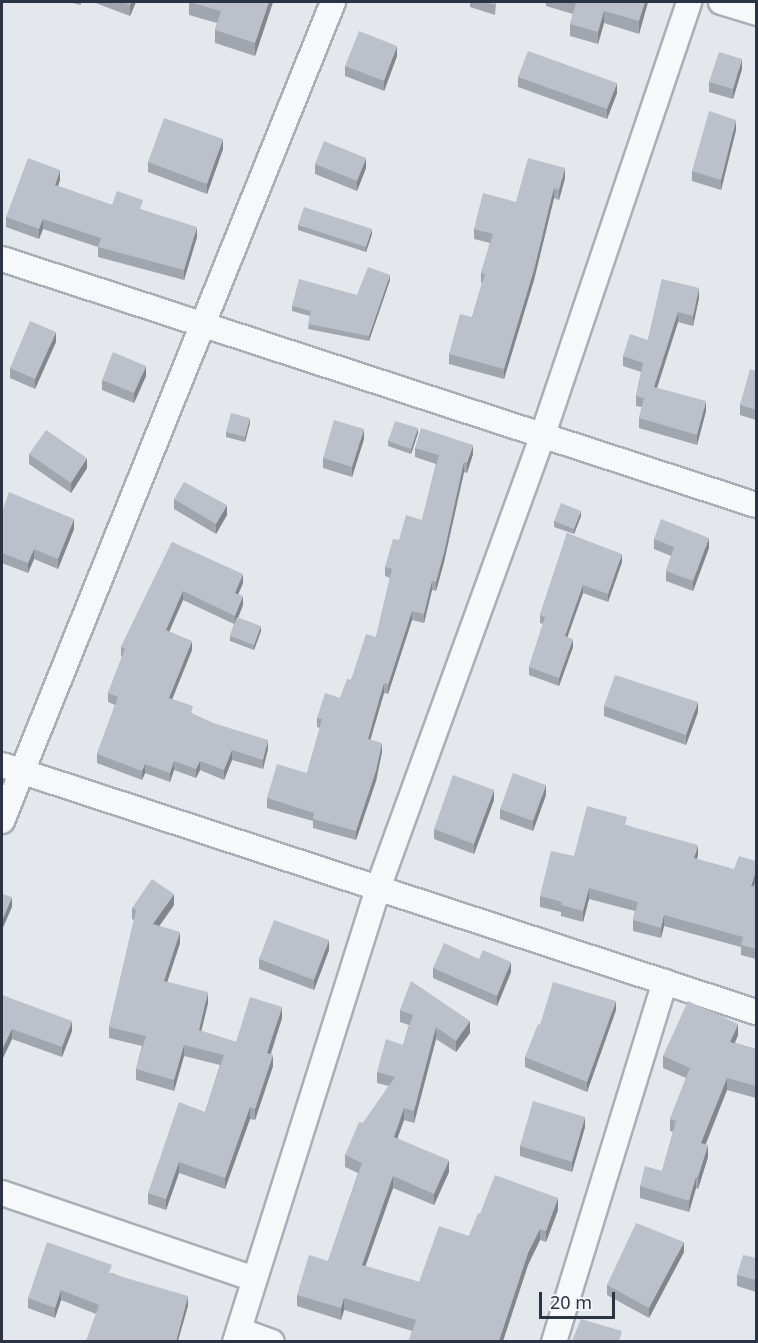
<!DOCTYPE html>
<style>
body{margin:0}
#map{position:relative;width:758px;height:1343px;overflow:hidden;background:#e4e7ec;font-family:"Noto Sans",sans-serif}
div>[style]{position:absolute}
.roads{filter:drop-shadow(2px 0 #a9aeb7) drop-shadow(-2px 0 #a9aeb7) drop-shadow(0 2px #a9aeb7) drop-shadow(0 -2px #a9aeb7)}
.minor>*{height:24px;margin:-12px;padding:0 12px;transform-origin:12px;border-radius:12px;background:#f7f8fa}
.wall>*{inset:0;background:#a1a5ae}
.shaded-wall>*{inset:0;background:#83868d}
.building>*{inset:0;background:#bbc0ca}
span{translate:-50% -50%;white-space:nowrap;text-align:center;line-height:1.15;-webkit-text-stroke:4.5px #f4f6f9;paint-order:stroke}
.frame{position:absolute;inset:0;border:3px solid #2b3445;pointer-events:none}
.scale{position:absolute;left:539px;top:1292px;width:76px;height:27px;box-sizing:border-box;border:3px solid #2b3445;border-top:0;padding-left:8px;font-size:18px;line-height:21px;white-space:nowrap;color:#2b3445;-webkit-text-stroke:4px #f4f6f9;paint-order:stroke}
</style>
<div id="map">
<div class="roads">
<div class="minor">
<div style="left:721px;top:2px;width:37px;rotate:17deg"></div>
<div style="left:2px;top:259px;width:793px;rotate:18.07deg"></div>
<div style="left:2px;top:765px;width:793px;rotate:18.14deg"></div>
<div style="left:2px;top:821px;width:883px;rotate:-67.99deg"></div>
<div style="left:2px;top:1193px;width:266px;rotate:18.8deg"></div>
<div style="left:239px;top:1330px;width:35px;rotate:20deg"></div>
<div style="left:235px;top:1342px;width:476px;rotate:-72.5deg"></div>
<div style="left:378px;top:888px;width:480px;rotate:-70deg"></div>
<div style="left:542px;top:437px;width:459px;rotate:-71.3deg"></div>
<div style="left:554px;top:1342px;width:377px;rotate:-72.9deg"></div>
</div>
</div>
<div class="wall">
<div style="clip-path:polygon(68px 2px,81px 2px,81px 5px)"></div>
<div style="clip-path:polygon(93px 2px,136px 2px,130px 16px)"></div>
<div style="clip-path:polygon(189px 2px,273px 2px,255px 56px,215px 43px,215px 30px,217px 23px,189px 15px)"></div>
<div style="clip-path:polygon(470px 2px,496px 2px,495px 15px,470px 7px)"></div>
<div style="clip-path:polygon(546px 2px,648px 2px,639px 34px,604px 23px,598px 44px,570px 36px,570px 24px,573px 14px,546px 6px)"></div>
<div style="clip-path:polygon(397px 56px,384px 91px,345px 76px,345px 66px)"></div>
<div style="clip-path:polygon(742px 69px,733px 99px,709px 92px,709px 82px)"></div>
<div style="clip-path:polygon(518px 77px,617px 93px,607px 119px,518px 87px)"></div>
<div style="clip-path:polygon(736px 130px,721px 190px,692px 181px,692px 171px)"></div>
<div style="clip-path:polygon(223px 149px,207px 194px,148px 172px,148px 162px)"></div>
<div style="clip-path:polygon(315px 164px,366px 168px,357px 191px,315px 174px)"></div>
<div style="clip-path:polygon(565px 178px,559px 200px,554px 198px,534px 280px,504px 379px,449px 364px,449px 354px,472px 317px,482px 283px,481px 283px,481px 273px,490px 243px,474px 239px,474px 229px,516px 202px)"></div>
<div style="clip-path:polygon(60px 180px,58px 186px,112px 205px,143px 210px,197px 237px,184px 280px,98px 257px,98px 247px,43px 229px,39px 239px,6px 227px,6px 217px)"></div>
<div style="clip-path:polygon(298px 225px,372px 234px,366px 252px,298px 230px)"></div>
<div style="clip-path:polygon(662px 279px,699px 298px,693px 326px,678px 322px,657px 388px,706px 411px,697px 445px,639px 428px,639px 418px,642px 407px,636px 406px,636px 396px,641px 372px,623px 366px,623px 356px,648px 340px)"></div>
<div style="clip-path:polygon(390px 280px,369px 341px,308px 329px,310px 316px,292px 311px,292px 306px,357px 295px)"></div>
<div style="clip-path:polygon(56px 342px,35px 389px,10px 378px,10px 368px)"></div>
<div style="clip-path:polygon(756px 371px,756px 420px,740px 415px,740px 405px)"></div>
<div style="clip-path:polygon(146px 376px,134px 403px,102px 390px,102px 380px)"></div>
<div style="clip-path:polygon(250px 423px,245px 442px,226px 437px,226px 432px)"></div>
<div style="clip-path:polygon(418px 433px,411px 454px,388px 446px,388px 441px)"></div>
<div style="clip-path:polygon(364px 439px,352px 477px,323px 468px,323px 458px)"></div>
<div style="clip-path:polygon(415px 448px,473px 454px,467px 473px,464px 472px,444px 562px,436px 591px,432px 590px,424px 623px,412px 620px,388px 694px,384px 693px,375px 723px,370px 740px,382px 752px,376px 781px,356px 840px,313px 828px,313px 821px,267px 808px,267px 798px,307px 773px,320px 728px,317px 727px,317px 718px,340px 698px,376px 637px,390px 578px,385px 576px,385px 567px,399px 540px,422px 520px,436px 464px,415px 457px)"></div>
<div style="clip-path:polygon(29px 454px,87px 468px,71px 493px,29px 464px)"></div>
<div style="clip-path:polygon(174px 499px,227px 515px,216px 534px,174px 509px)"></div>
<div style="clip-path:polygon(2px 512px,74px 529px,58px 569px,34px 559px,28px 573px,2px 563px)"></div>
<div style="clip-path:polygon(581px 516px,574px 534px,554px 527px,554px 521px)"></div>
<div style="clip-path:polygon(567px 533px,622px 562px,608px 602px,583px 593px,567px 637px,573px 647px,559px 686px,529px 675px,529px 667px,543px 624px,540px 623px,540px 615px)"></div>
<div style="clip-path:polygon(654px 539px,709px 548px,693px 591px,666px 581px,666px 571px,671px 556px,654px 549px)"></div>
<div style="clip-path:polygon(172px 542px,243px 583px,238px 594px,243px 605px,238px 618px,261px 631px,254px 650px,230px 641px,230px 636px,234px 624px,183px 600px,169px 631px,192px 650px,172px 699px,193px 714px,268px 749px,263px 769px,232px 760px,224px 780px,200px 770px,196px 778px,174px 770px,170px 782px,145px 773px,142px 780px,97px 763px,97px 754px,115px 705px,108px 702px,108px 693px,122px 657px,121px 656px,121px 647px)"></div>
<div style="clip-path:polygon(604px 706px,698px 712px,686px 745px,604px 716px)"></div>
<div style="clip-path:polygon(546px 795px,533px 831px,500px 819px,500px 809px)"></div>
<div style="clip-path:polygon(494px 800px,474px 854px,434px 839px,434px 829px)"></div>
<div style="clip-path:polygon(627px 825px,698px 855px,697px 859px,756px 887px,756px 959px,741px 955px,741px 947px,664px 926px,661px 938px,633px 931px,633px 920px,635px 911px,589px 899px,583px 922px,561px 916px,561px 912px,540px 907px,540px 896px,574px 856px)"></div>
<div style="clip-path:polygon(174px 905px,159px 926px,180px 943px,167px 982px,208px 1003px,201px 1031px,236px 1042px,282px 1018px,271px 1054px,273px 1066px,255px 1120px,250px 1119px,225px 1189px,179px 1173px,166px 1210px,148px 1204px,148px 1193px,205px 1112px,220px 1065px,184px 1056px,174px 1091px,136px 1080px,136px 1069px,142px 1046px,109px 1038px,109px 1027px,134px 920px,132px 919px,132px 908px)"></div>
<div style="clip-path:polygon(329px 950px,314px 990px,259px 969px,259px 959px)"></div>
<div style="clip-path:polygon(479px 959px,511px 972px,497px 1006px,433px 978px,433px 968px)"></div>
<div style="clip-path:polygon(2px 995px,72px 1031px,62px 1057px,12px 1039px,2px 1060px)"></div>
<div style="clip-path:polygon(400px 1010px,470px 1033px,456px 1052px,436px 1039px,414px 1123px,404px 1120px,397px 1138px,449px 1172px,434px 1205px,393px 1188px,365px 1266px,419px 1282px,469px 1236px,480px 1214px,558px 1210px,546px 1242px,540px 1240px,528px 1265px,503px 1341px,409px 1341px,412px 1331px,344px 1310px,341px 1320px,297px 1306px,297px 1295px,328px 1261px,358px 1173px,345px 1167px,345px 1155px,363px 1123px,389px 1086px,377px 1083px,377px 1072px,403px 1045px,409px 1025px,400px 1022px)"></div>
<div style="clip-path:polygon(616px 1010px,587px 1092px,525px 1067px,525px 1057px,540px 1025px)"></div>
<div style="clip-path:polygon(738px 1035px,735px 1043px,756px 1049px,756px 1098px,727px 1090px,706px 1144px,708px 1157px,698px 1189px,696px 1188px,689px 1212px,640px 1198px,640px 1186px,662px 1171px,673px 1132px,670px 1131px,670px 1119px,686px 1078px,663px 1068px,663px 1056px)"></div>
<div style="clip-path:polygon(585px 1127px,572px 1172px,520px 1156px,520px 1146px)"></div>
<div style="clip-path:polygon(684px 1252px,649px 1318px,607px 1295px,607px 1285px)"></div>
<div style="clip-path:polygon(756px 1258px,756px 1292px,737px 1286px,737px 1275px)"></div>
<div style="clip-path:polygon(112px 1273px,188px 1306px,96px 1314px,61px 1300px,55px 1318px,28px 1308px,28px 1298px)"></div>
</div>
<div class="shaded-wall">
<div style="clip-path:polygon(131px 2px,136px 2px,130px 16px,130px 5px)"></div>
<div style="clip-path:polygon(269px 2px,273px 2px,255px 56px,255px 43px)"></div>
<div style="clip-path:polygon(645px 2px,648px 2px,639px 34px,639px 21px)"></div>
<div style="clip-path:polygon(604px 11px,604px 23px,598px 44px,598px 32px)"></div>
<div style="clip-path:polygon(397px 46px,397px 56px,384px 91px,384px 81px)"></div>
<div style="clip-path:polygon(742px 59px,742px 69px,733px 99px,733px 89px)"></div>
<div style="clip-path:polygon(617px 83px,617px 93px,607px 119px,607px 109px)"></div>
<div style="clip-path:polygon(736px 120px,736px 130px,721px 190px,721px 180px)"></div>
<div style="clip-path:polygon(223px 139px,223px 149px,207px 194px,207px 184px)"></div>
<div style="clip-path:polygon(366px 158px,366px 168px,357px 191px,357px 181px)"></div>
<div style="clip-path:polygon(565px 168px,565px 178px,559px 200px,559px 190px)"></div>
<div style="clip-path:polygon(60px 170px,60px 180px,55px 195px,55px 185px)"></div>
<div style="clip-path:polygon(554px 188px,554px 198px,534px 280px,504px 379px,504px 369px)"></div>
<div style="clip-path:polygon(43px 219px,43px 229px,39px 239px,39px 229px)"></div>
<div style="clip-path:polygon(197px 227px,197px 237px,184px 280px,184px 270px)"></div>
<div style="clip-path:polygon(372px 229px,372px 234px,366px 252px,366px 247px)"></div>
<div style="clip-path:polygon(390px 275px,390px 280px,369px 341px,369px 336px)"></div>
<div style="clip-path:polygon(699px 288px,699px 298px,693px 326px,693px 316px)"></div>
<div style="clip-path:polygon(678px 312px,678px 322px,654px 397px,654px 387px)"></div>
<div style="clip-path:polygon(56px 332px,56px 342px,35px 389px,35px 379px)"></div>
<div style="clip-path:polygon(146px 366px,146px 376px,134px 403px,134px 393px)"></div>
<div style="clip-path:polygon(706px 401px,706px 411px,697px 445px,697px 435px)"></div>
<div style="clip-path:polygon(250px 418px,250px 423px,245px 442px,245px 437px)"></div>
<div style="clip-path:polygon(418px 428px,418px 433px,411px 454px,411px 449px)"></div>
<div style="clip-path:polygon(364px 429px,364px 439px,352px 477px,352px 467px)"></div>
<div style="clip-path:polygon(473px 445px,473px 454px,467px 473px,467px 463px)"></div>
<div style="clip-path:polygon(87px 458px,87px 468px,71px 493px,71px 483px)"></div>
<div style="clip-path:polygon(464px 462px,464px 472px,444px 562px,436px 591px,436px 582px)"></div>
<div style="clip-path:polygon(227px 505px,227px 515px,216px 534px,216px 524px)"></div>
<div style="clip-path:polygon(581px 511px,581px 516px,574px 534px,574px 529px)"></div>
<div style="clip-path:polygon(74px 519px,74px 529px,58px 569px,58px 559px)"></div>
<div style="clip-path:polygon(709px 538px,709px 548px,693px 591px,693px 581px)"></div>
<div style="clip-path:polygon(34px 549px,34px 559px,28px 573px,28px 563px)"></div>
<div style="clip-path:polygon(622px 554px,622px 562px,608px 602px,608px 594px)"></div>
<div style="clip-path:polygon(243px 574px,243px 583px,235px 602px,235px 593px)"></div>
<div style="clip-path:polygon(432px 581px,432px 590px,424px 623px,424px 614px)"></div>
<div style="clip-path:polygon(583px 585px,583px 593px,565px 644px,565px 636px)"></div>
<div style="clip-path:polygon(183px 591px,183px 600px,166px 639px,166px 630px)"></div>
<div style="clip-path:polygon(243px 596px,243px 605px,235px 625px,235px 616px)"></div>
<div style="clip-path:polygon(412px 611px,412px 620px,388px 694px,388px 685px)"></div>
<div style="clip-path:polygon(261px 626px,261px 631px,254px 650px,254px 645px)"></div>
<div style="clip-path:polygon(573px 639px,573px 647px,559px 686px,559px 678px)"></div>
<div style="clip-path:polygon(192px 641px,192px 650px,169px 707px,169px 698px)"></div>
<div style="clip-path:polygon(384px 683px,384px 693px,368px 748px,368px 739px)"></div>
<div style="clip-path:polygon(698px 702px,698px 712px,686px 745px,686px 735px)"></div>
<div style="clip-path:polygon(268px 740px,268px 749px,263px 769px,263px 760px)"></div>
<div style="clip-path:polygon(382px 743px,382px 752px,376px 781px,356px 840px,356px 831px)"></div>
<div style="clip-path:polygon(232px 750px,232px 760px,224px 780px,224px 770px)"></div>
<div style="clip-path:polygon(174px 761px,174px 770px,170px 782px,170px 773px)"></div>
<div style="clip-path:polygon(200px 761px,200px 770px,196px 778px,196px 769px)"></div>
<div style="clip-path:polygon(145px 764px,145px 773px,142px 780px,142px 771px)"></div>
<div style="clip-path:polygon(546px 785px,546px 795px,533px 831px,533px 821px)"></div>
<div style="clip-path:polygon(494px 790px,494px 800px,474px 854px,474px 844px)"></div>
<div style="clip-path:polygon(698px 845px,698px 855px,694px 868px,694px 858px)"></div>
<div style="clip-path:polygon(756px 870px,756px 880px,751px 896px,751px 886px)"></div>
<div style="clip-path:polygon(589px 888px,589px 899px,583px 922px,583px 911px)"></div>
<div style="clip-path:polygon(174px 894px,174px 905px,153px 935px,153px 924px)"></div>
<div style="clip-path:polygon(12px 897px,12px 907px,2px 930px,2px 920px)"></div>
<div style="clip-path:polygon(664px 915px,664px 926px,661px 938px,661px 928px)"></div>
<div style="clip-path:polygon(180px 932px,180px 943px,164px 992px,164px 981px)"></div>
<div style="clip-path:polygon(329px 940px,329px 950px,314px 990px,314px 980px)"></div>
<div style="clip-path:polygon(511px 962px,511px 972px,497px 1006px,497px 996px)"></div>
<div style="clip-path:polygon(208px 992px,208px 1003px,199px 1041px,199px 1030px)"></div>
<div style="clip-path:polygon(616px 1001px,616px 1010px,587px 1092px,587px 1082px)"></div>
<div style="clip-path:polygon(282px 1007px,282px 1018px,267px 1064px,267px 1053px)"></div>
<div style="clip-path:polygon(72px 1021px,72px 1031px,62px 1057px,62px 1047px)"></div>
<div style="clip-path:polygon(470px 1021px,470px 1033px,456px 1052px,456px 1041px)"></div>
<div style="clip-path:polygon(738px 1024px,738px 1035px,730px 1053px,730px 1042px)"></div>
<div style="clip-path:polygon(436px 1027px,436px 1039px,414px 1123px,414px 1111px)"></div>
<div style="clip-path:polygon(12px 1029px,12px 1039px,2px 1060px,2px 1050px)"></div>
<div style="clip-path:polygon(184px 1045px,184px 1056px,174px 1091px,174px 1080px)"></div>
<div style="clip-path:polygon(273px 1055px,273px 1066px,255px 1120px,255px 1109px)"></div>
<div style="clip-path:polygon(727px 1078px,727px 1090px,701px 1155px,701px 1143px)"></div>
<div style="clip-path:polygon(250px 1107px,250px 1119px,225px 1189px,225px 1178px)"></div>
<div style="clip-path:polygon(404px 1108px,404px 1120px,394px 1148px,394px 1137px)"></div>
<div style="clip-path:polygon(585px 1117px,585px 1127px,572px 1172px,572px 1162px)"></div>
<div style="clip-path:polygon(708px 1145px,708px 1157px,698px 1189px,698px 1177px)"></div>
<div style="clip-path:polygon(449px 1160px,449px 1172px,434px 1205px,434px 1194px)"></div>
<div style="clip-path:polygon(179px 1162px,179px 1173px,166px 1210px,166px 1199px)"></div>
<div style="clip-path:polygon(393px 1176px,393px 1188px,362px 1276px,362px 1265px)"></div>
<div style="clip-path:polygon(696px 1177px,696px 1188px,689px 1212px,689px 1201px)"></div>
<div style="clip-path:polygon(558px 1198px,558px 1210px,546px 1242px,546px 1231px)"></div>
<div style="clip-path:polygon(540px 1229px,540px 1240px,528px 1265px,503px 1341px,499px 1341px,528px 1253px)"></div>
<div style="clip-path:polygon(684px 1242px,684px 1252px,649px 1318px,649px 1308px)"></div>
<div style="clip-path:polygon(61px 1290px,61px 1300px,55px 1318px,55px 1308px)"></div>
<div style="clip-path:polygon(188px 1296px,188px 1306px,178px 1341px,176px 1341px)"></div>
<div style="clip-path:polygon(344px 1298px,344px 1310px,341px 1320px,341px 1308px)"></div>
</div>
<div class="building">
<div style="clip-path:polygon(122px 2px,131px 2px,130px 5px)"></div>
<div style="clip-path:polygon(189px 2px,269px 2px,255px 43px,215px 30px,221px 11px)"></div>
<div style="clip-path:polygon(485px 2px,496px 2px,495px 5px)"></div>
<div style="clip-path:polygon(572px 2px,645px 2px,639px 21px,604px 11px,598px 32px,570px 24px,576px 3px)"></div>
<div style="clip-path:polygon(359px 31px,397px 46px,384px 81px,345px 66px)"></div>
<div style="clip-path:polygon(528px 51px,617px 83px,607px 109px,518px 77px)"></div>
<div style="clip-path:polygon(719px 52px,742px 59px,733px 89px,709px 82px)"></div>
<div style="clip-path:polygon(709px 111px,736px 120px,721px 180px,692px 171px)"></div>
<div style="clip-path:polygon(164px 118px,223px 139px,207px 184px,148px 162px)"></div>
<div style="clip-path:polygon(324px 141px,366px 158px,357px 181px,315px 164px)"></div>
<div style="clip-path:polygon(28px 158px,60px 170px,55px 185px,112px 205px,117px 191px,143px 200px,140px 209px,197px 227px,184px 270px,98px 247px,101px 238px,43px 219px,39px 229px,6px 217px)"></div>
<div style="clip-path:polygon(528px 158px,565px 168px,559px 190px,554px 188px,534px 270px,504px 369px,449px 354px,460px 314px,472px 317px,485px 274px,481px 273px,493px 234px,474px 229px,483px 193px,516px 202px)"></div>
<div style="clip-path:polygon(304px 207px,372px 229px,366px 247px,298px 225px)"></div>
<div style="clip-path:polygon(368px 267px,390px 275px,369px 336px,308px 324px,311px 311px,292px 306px,299px 279px,357px 295px)"></div>
<div style="clip-path:polygon(662px 279px,699px 288px,693px 316px,678px 312px,654px 387px,706px 401px,697px 435px,639px 418px,644px 398px,636px 396px,643px 363px,623px 356px,630px 334px,648px 340px)"></div>
<div style="clip-path:polygon(30px 321px,56px 332px,35px 379px,10px 368px)"></div>
<div style="clip-path:polygon(113px 352px,146px 366px,134px 393px,102px 380px)"></div>
<div style="clip-path:polygon(750px 369px,756px 371px,756px 410px,740px 405px)"></div>
<div style="clip-path:polygon(231px 413px,250px 418px,245px 437px,226px 432px)"></div>
<div style="clip-path:polygon(334px 420px,364px 429px,352px 467px,323px 458px)"></div>
<div style="clip-path:polygon(395px 421px,418px 428px,411px 449px,388px 441px)"></div>
<div style="clip-path:polygon(421px 428px,473px 445px,467px 463px,464px 462px,444px 553px,436px 582px,432px 581px,424px 614px,412px 611px,388px 685px,384px 683px,375px 714px,368px 739px,382px 743px,376px 771px,356px 831px,313px 819px,314px 813px,267px 798px,277px 764px,307px 773px,322px 719px,317px 718px,325px 693px,340px 698px,347px 679px,351px 680px,366px 634px,376px 637px,392px 569px,385px 567px,393px 539px,399px 540px,406px 515px,422px 520px,439px 455px,415px 448px)"></div>
<div style="clip-path:polygon(46px 430px,87px 458px,71px 483px,29px 454px)"></div>
<div style="clip-path:polygon(184px 482px,227px 505px,216px 524px,174px 499px)"></div>
<div style="clip-path:polygon(9px 492px,74px 519px,58px 559px,34px 549px,28px 563px,2px 553px,2px 512px)"></div>
<div style="clip-path:polygon(561px 503px,581px 511px,574px 529px,554px 521px)"></div>
<div style="clip-path:polygon(661px 519px,709px 538px,693px 581px,666px 571px,674px 547px,654px 539px)"></div>
<div style="clip-path:polygon(567px 533px,622px 554px,608px 594px,583px 585px,565px 636px,573px 639px,559px 678px,529px 667px,545px 617px,540px 615px)"></div>
<div style="clip-path:polygon(172px 542px,243px 574px,235px 593px,243px 596px,235px 616px,183px 591px,166px 630px,192px 641px,169px 698px,193px 706px,191px 713px,213px 723px,268px 740px,263px 760px,232px 750px,224px 770px,200px 761px,196px 769px,174px 761px,170px 773px,145px 764px,142px 771px,97px 754px,118px 697px,108px 693px,125px 649px,121px 647px)"></div>
<div style="clip-path:polygon(237px 617px,261px 626px,254px 645px,230px 636px)"></div>
<div style="clip-path:polygon(615px 675px,698px 702px,686px 735px,604px 706px)"></div>
<div style="clip-path:polygon(513px 773px,546px 785px,533px 821px,500px 809px)"></div>
<div style="clip-path:polygon(453px 775px,494px 790px,474px 844px,434px 829px)"></div>
<div style="clip-path:polygon(587px 806px,627px 817px,625px 825px,698px 845px,694px 858px,734px 869px,739px 856px,756px 861px,756px 870px,751px 886px,756px 887px,756px 949px,741px 945px,743px 937px,664px 915px,661px 928px,633px 920px,638px 902px,589px 888px,583px 911px,561px 905px,562px 902px,540px 896px,551px 851px,574px 856px)"></div>
<div style="clip-path:polygon(152px 879px,174px 894px,153px 924px,180px 932px,164px 981px,208px 992px,199px 1030px,236px 1042px,250px 997px,282px 1007px,267px 1053px,273px 1055px,255px 1109px,250px 1107px,225px 1178px,179px 1162px,166px 1199px,148px 1193px,179px 1102px,205px 1112px,224px 1055px,184px 1045px,174px 1080px,136px 1069px,146px 1036px,109px 1027px,136px 910px,132px 908px)"></div>
<div style="clip-path:polygon(2px 894px,12px 897px,2px 920px)"></div>
<div style="clip-path:polygon(274px 920px,329px 940px,314px 980px,259px 959px)"></div>
<div style="clip-path:polygon(444px 943px,479px 959px,483px 950px,511px 962px,497px 996px,433px 968px)"></div>
<div style="clip-path:polygon(411px 981px,470px 1021px,456px 1041px,436px 1027px,414px 1111px,404px 1108px,394px 1137px,449px 1160px,434px 1194px,393px 1176px,362px 1265px,419px 1282px,439px 1226px,469px 1236px,478px 1213px,480px 1214px,495px 1175px,558px 1198px,546px 1231px,540px 1229px,528px 1253px,499px 1341px,409px 1341px,416px 1320px,344px 1298px,341px 1308px,297px 1295px,309px 1255px,328px 1261px,362px 1163px,345px 1155px,359px 1122px,363px 1123px,395px 1077px,377px 1072px,386px 1039px,403px 1045px,413px 1015px,400px 1010px)"></div>
<div style="clip-path:polygon(553px 982px,616px 1001px,587px 1082px,525px 1057px,538px 1024px,540px 1025px)"></div>
<div style="clip-path:polygon(2px 995px,72px 1021px,62px 1047px,12px 1029px,2px 1050px)"></div>
<div style="clip-path:polygon(688px 1001px,738px 1024px,730px 1042px,756px 1049px,756px 1086px,727px 1078px,701px 1143px,708px 1145px,698px 1177px,696px 1177px,689px 1201px,640px 1186px,645px 1166px,662px 1171px,676px 1121px,670px 1119px,690px 1068px,663px 1056px)"></div>
<div style="clip-path:polygon(533px 1101px,585px 1117px,572px 1162px,520px 1146px)"></div>
<div style="clip-path:polygon(636px 1223px,684px 1242px,649px 1308px,607px 1285px)"></div>
<div style="clip-path:polygon(47px 1242px,112px 1265px,109px 1273px,188px 1296px,176px 1341px,86px 1341px,99px 1305px,61px 1290px,55px 1308px,28px 1298px)"></div>
<div style="clip-path:polygon(743px 1255px,756px 1258px,756px 1280px,737px 1275px)"></div>
<div style="clip-path:polygon(581px 1319px,622px 1331px,619px 1341px,572px 1341px)"></div>
</div>
<div class="frame"></div>
<div class="scale">20 m</div>
</div>
